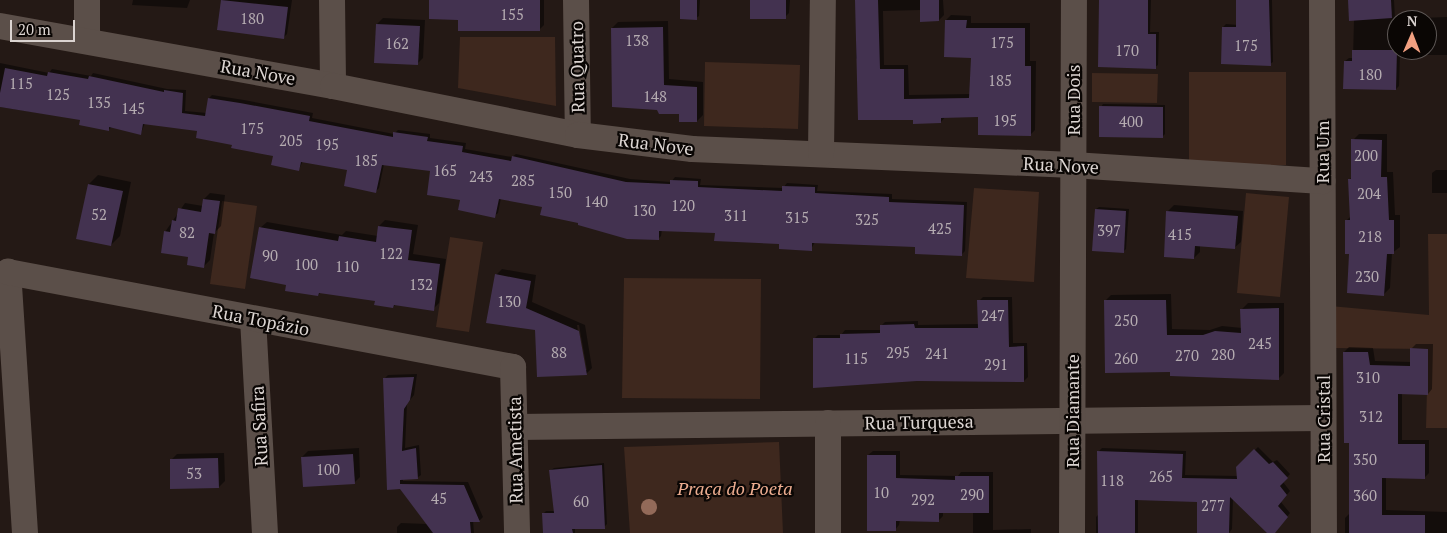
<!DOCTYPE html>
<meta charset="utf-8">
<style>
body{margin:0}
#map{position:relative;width:1447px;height:533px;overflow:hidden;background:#241915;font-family:"PT Serif",serif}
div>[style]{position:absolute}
.green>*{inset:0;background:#3e281e}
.shadow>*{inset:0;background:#0007}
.building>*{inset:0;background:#433250}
.minor>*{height:26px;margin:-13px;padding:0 13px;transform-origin:13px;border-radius:13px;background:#5b4f49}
.trees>*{width:16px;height:16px;margin:-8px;border-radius:50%;background:#936a59}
span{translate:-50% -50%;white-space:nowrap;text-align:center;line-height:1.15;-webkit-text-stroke:4.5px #0a0604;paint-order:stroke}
.number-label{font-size:15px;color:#b5acb1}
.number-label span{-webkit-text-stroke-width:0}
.street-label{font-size:18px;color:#dbd4d1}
.park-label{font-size:18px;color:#edad90;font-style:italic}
.north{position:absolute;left:1387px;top:10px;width:50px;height:50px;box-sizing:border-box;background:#0a0604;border:1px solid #5e5856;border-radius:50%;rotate:1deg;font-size:14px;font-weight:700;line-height:20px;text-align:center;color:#dbd4d1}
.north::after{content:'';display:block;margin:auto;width:18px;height:22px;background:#f2a081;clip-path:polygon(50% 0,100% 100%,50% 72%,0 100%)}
.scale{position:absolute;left:10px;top:20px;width:65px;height:22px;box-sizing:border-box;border:2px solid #dbd4d1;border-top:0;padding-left:6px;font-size:15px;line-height:18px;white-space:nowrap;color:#dbd4d1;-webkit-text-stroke:4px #0a0604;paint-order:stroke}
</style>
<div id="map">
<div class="green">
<div style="clip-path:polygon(460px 37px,555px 37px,556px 106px,458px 88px)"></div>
<div style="clip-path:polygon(705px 62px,800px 65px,798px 129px,704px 126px)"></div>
<div style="clip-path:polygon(1189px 72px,1286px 72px,1286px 165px,1189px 165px)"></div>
<div style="clip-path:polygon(1092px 73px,1158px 74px,1157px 103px,1092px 102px)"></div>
<div style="clip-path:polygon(974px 188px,1039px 192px,1034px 282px,966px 278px)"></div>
<div style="clip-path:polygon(1246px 193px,1289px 197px,1280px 297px,1237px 293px)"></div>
<div style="clip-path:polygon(222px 201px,257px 206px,245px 289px,210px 284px)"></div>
<div style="clip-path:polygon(1428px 234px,1447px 234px,1447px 428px,1426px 428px,1428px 349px,1331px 348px,1330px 306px,1429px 315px)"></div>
<div style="clip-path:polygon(450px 237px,483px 242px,469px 332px,436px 327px)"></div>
<div style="clip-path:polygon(624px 278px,761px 279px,760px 399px,622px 398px)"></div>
<div style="clip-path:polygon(779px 442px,783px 533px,630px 533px,624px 447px)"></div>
</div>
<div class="shadow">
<div style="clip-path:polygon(133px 0,190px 0,187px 8px,132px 5px)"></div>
<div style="clip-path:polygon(222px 0,292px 0,287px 34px,283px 38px,218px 29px)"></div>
<div style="clip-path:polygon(430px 0,544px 0,544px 25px,539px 30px,459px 19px)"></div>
<div style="clip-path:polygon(682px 0,700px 0,699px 16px,696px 18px)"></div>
<div style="clip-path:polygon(751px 0,790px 0,789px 13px,785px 17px)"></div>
<div style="clip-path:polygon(857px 0,943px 0,944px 15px,939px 20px,921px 10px,883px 11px,884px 65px,908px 65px,909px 95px,971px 94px,972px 56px,946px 20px,951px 15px,971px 16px,971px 23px,1030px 23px,1030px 61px,1036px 61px,1035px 130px,1030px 135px,979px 115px,946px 116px,941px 122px,914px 118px,856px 58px)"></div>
<div style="clip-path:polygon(1101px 0,1151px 0,1150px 32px,1159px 32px,1158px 65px,1155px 67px)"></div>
<div style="clip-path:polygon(1238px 0,1272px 0,1273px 62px,1270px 64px,1223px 27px,1226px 24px,1238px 25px)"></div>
<div style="clip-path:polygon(evenodd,1349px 0,1394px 0,1395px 19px,1447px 17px,1447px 55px,1400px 55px,1399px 86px,1396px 89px,1345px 61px,1349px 58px,1353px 58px,1354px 19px,1349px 0,1397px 20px,1427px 20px,1427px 50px,1397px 50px,1397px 20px)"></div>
<div style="clip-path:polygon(383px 18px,425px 20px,423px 58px,417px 64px,377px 24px)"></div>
<div style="clip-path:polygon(668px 21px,669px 79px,703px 82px,703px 115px,697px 121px,680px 113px,612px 28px,618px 22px)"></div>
<div style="clip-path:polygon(0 63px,49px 73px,52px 69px,91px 76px,93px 73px,167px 89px,186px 90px,185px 111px,207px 113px,209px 98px,212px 95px,244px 100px,313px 113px,312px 118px,394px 134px,398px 130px,430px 134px,430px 138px,466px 143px,465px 149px,512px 157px,516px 154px,630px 179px,671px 182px,675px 177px,701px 179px,700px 185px,783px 188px,787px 183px,818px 185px,817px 191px,892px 194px,892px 199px,967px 202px,965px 251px,962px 254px,917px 246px,815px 242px,811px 249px,716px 232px,662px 229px,661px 236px,658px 239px,580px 222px,543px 206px,501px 198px,498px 213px,494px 216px,462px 199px,432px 170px,384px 164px,379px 188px,376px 191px,349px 169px,303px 161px,299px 169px,275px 155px,233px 144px,199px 130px,145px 123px,141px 133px,112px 127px,108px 130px,81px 119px,0 107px)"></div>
<div style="clip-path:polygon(1103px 104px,1165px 105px,1165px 134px,1162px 137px,1101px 107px)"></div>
<div style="clip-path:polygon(1359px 134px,1387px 134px,1387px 172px,1393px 172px,1395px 215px,1400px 215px,1400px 247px,1392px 253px,1390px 288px,1384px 294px,1351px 253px,1346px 221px,1351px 216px,1350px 179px,1353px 176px,1353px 140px)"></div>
<div style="clip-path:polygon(1436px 170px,1447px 170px,1447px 193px,1432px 193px,1432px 173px)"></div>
<div style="clip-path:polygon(98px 175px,131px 182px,120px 236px,111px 245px,89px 184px)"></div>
<div style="clip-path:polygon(210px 193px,225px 195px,221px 226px,214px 233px,210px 260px,204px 266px,189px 256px,165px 232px,185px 203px,203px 206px,204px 199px)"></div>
<div style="clip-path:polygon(1174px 205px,1243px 211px,1241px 242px,1234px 248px,1200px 245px,1200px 252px,1194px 258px,1168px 211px)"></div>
<div style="clip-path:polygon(1099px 207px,1129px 209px,1126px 249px,1123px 252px,1096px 209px)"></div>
<div style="clip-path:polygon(385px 220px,418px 225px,413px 254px,446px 259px,439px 303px,433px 309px,396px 304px,393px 307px,376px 300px,321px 292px,318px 295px,288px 284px,260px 228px,267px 222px,342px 235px,346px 231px,378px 236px,379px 226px)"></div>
<div style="clip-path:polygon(evenodd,502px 269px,536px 275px,532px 302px,585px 325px,592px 368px,586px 374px,537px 328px,496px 275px,502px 269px,577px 325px,579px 325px,587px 370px,584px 370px,577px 325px)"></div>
<div style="clip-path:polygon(1171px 294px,1172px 329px,1210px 330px,1222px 326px,1242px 328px,1242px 309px,1248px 303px,1284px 303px,1284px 373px,1279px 378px,1171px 370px,1105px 301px,1111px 295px)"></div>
<div style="clip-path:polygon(983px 297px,1012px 297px,1013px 343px,1027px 343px,1028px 377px,1024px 381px,814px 339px,818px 335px,841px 335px,845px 330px,881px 330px,881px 326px,885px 322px,918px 321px,918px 325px,979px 324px,979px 301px)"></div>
<div style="clip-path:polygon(1416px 344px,1433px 344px,1432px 389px,1428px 394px,1402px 393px,1402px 440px,1429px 440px,1429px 473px,1424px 478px,1386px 477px,1386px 510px,1447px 512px,1447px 533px,1345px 533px,1345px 518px,1350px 513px,1350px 442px,1344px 352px,1349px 347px,1373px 348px,1375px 361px,1411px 362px,1411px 349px)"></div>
<div style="clip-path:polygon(417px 374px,414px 395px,407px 404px,405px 448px,419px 445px,421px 475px,417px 478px,403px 479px,403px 481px,468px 482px,483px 517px,480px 520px,473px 520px,474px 533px,397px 533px,397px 527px,401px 523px,427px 524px,400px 487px,384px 379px,388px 375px)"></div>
<div style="clip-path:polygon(1258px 447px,1273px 462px,1277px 460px,1290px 474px,1283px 482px,1290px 491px,1281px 502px,1290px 513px,1274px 533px,1268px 533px,1233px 498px,1232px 529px,1229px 533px,1198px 533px,1198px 501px,1138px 499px,1138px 533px,1096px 533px,1096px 517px,1099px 514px,1098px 452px,1102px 448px,1186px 451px,1185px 475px,1238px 476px,1237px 468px)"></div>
<div style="clip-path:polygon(359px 448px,360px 477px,354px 483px,302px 457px,308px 451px)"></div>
<div style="clip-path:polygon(873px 451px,900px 451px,900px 475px,958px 476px,961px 472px,993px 472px,993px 530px,1031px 529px,1031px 533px,973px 533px,973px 512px,943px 512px,943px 516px,938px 521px,900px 520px,899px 525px,895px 530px,868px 455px)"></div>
<div style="clip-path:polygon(224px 453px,225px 481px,219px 487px,171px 460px,177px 454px)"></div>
<div style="clip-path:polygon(604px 463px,607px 524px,604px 527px,575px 527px,575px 533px,544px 533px,543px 514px,546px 511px,555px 511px,551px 470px,554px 468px)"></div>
</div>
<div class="building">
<div style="clip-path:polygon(221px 0,288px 7px,284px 39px,217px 30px)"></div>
<div style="clip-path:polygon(429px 0,540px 0,540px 31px,458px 31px,458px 20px,429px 19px)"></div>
<div style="clip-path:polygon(680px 0,697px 0,697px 20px,680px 19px)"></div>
<div style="clip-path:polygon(750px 0,786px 0,786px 19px,750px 19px)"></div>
<div style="clip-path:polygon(855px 0,878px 0,880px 69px,904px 69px,904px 99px,969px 98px,971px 58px,944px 57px,945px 20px,967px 20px,966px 28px,1025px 28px,1025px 66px,1031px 66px,1031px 136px,978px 135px,978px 117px,941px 118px,941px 123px,913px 124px,913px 120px,858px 120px)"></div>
<div style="clip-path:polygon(920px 0,939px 0,939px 21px,920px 22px)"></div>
<div style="clip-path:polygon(1099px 0,1148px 0,1148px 34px,1156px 34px,1156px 69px,1098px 67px)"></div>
<div style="clip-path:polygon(1236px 0,1269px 0,1271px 66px,1221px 64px,1222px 27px,1236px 27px)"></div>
<div style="clip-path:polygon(1348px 0,1391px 0,1392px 18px,1349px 21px)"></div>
<div style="clip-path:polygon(376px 24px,420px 26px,418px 65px,374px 63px)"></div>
<div style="clip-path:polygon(663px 27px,664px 85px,697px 87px,697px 122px,679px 122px,679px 114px,659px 114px,657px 110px,612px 107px,611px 28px)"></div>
<div style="clip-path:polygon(1352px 50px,1397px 50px,1396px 90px,1343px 89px,1344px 61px,1352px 61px)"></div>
<div style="clip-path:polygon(5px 68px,47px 76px,48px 72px,88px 79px,89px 76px,164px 92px,164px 90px,183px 93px,182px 113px,205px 116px,208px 98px,240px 103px,310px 116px,309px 121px,393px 137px,393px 132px,428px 137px,427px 141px,463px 146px,462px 152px,511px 161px,512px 156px,626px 182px,670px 184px,670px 180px,698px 181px,698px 187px,782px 191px,782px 186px,815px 187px,815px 193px,889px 197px,889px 202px,964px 205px,962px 256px,915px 254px,915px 247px,812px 243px,812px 251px,779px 249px,779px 244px,714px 241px,715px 233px,659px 231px,659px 240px,627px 239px,578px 225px,578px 223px,540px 215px,542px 207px,499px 199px,495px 218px,458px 210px,460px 200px,427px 195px,430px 171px,382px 165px,376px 193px,344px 186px,347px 170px,301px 162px,299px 171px,271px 165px,273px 156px,231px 148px,232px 145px,196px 138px,197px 131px,143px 124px,141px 135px,109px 127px,109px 131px,79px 125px,80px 120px,0 107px,0 93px)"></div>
<div style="clip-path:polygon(1099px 106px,1163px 107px,1163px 138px,1099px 137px)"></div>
<div style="clip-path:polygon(1351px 139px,1382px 140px,1381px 177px,1387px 177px,1389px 220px,1394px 220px,1394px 254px,1387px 254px,1384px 296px,1347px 293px,1349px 254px,1345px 254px,1345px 220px,1350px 220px,1348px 179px,1351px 179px)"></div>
<div style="clip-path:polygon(88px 184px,123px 191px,111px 246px,76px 239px)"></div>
<div style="clip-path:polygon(203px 199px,220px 201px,215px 234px,209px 233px,204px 268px,187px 265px,188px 257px,161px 253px,164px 231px,170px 232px,172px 220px,176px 221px,178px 208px,201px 212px)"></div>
<div style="clip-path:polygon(1095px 209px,1126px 211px,1124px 253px,1092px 251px)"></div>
<div style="clip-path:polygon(1166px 211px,1238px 216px,1235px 249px,1195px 246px,1194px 259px,1164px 257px)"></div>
<div style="clip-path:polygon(378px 226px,412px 230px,408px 260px,440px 264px,434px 311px,394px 305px,393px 308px,374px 305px,375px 301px,319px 293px,318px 296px,285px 291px,286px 285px,250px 278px,259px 227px,338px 241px,339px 236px,376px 242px)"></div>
<div style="clip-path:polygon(495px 274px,531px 281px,526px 308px,579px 331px,587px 375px,537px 377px,535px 330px,486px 323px)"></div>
<div style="clip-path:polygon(977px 300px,1008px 300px,1009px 347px,1024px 346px,1024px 382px,917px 381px,813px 388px,813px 338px,840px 338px,840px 334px,880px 333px,880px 325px,914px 324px,915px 328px,978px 328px)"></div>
<div style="clip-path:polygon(1104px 300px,1166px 300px,1167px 335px,1203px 335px,1215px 331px,1241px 333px,1240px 309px,1279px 308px,1279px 380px,1170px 376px,1170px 372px,1105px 373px)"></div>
<div style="clip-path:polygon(1410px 348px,1428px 349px,1428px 395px,1398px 394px,1398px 444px,1425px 444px,1425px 479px,1382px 478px,1382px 515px,1425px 515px,1425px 533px,1349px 533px,1349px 443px,1344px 443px,1343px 352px,1368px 352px,1370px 365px,1410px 366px)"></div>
<div style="clip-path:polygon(414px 377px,410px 400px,404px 409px,402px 451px,416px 448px,418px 479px,400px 480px,400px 484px,464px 485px,480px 522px,470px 522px,471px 533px,433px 533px,400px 489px,387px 490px,383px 378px)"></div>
<div style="clip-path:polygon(1254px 449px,1269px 464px,1273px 462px,1288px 478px,1280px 486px,1287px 495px,1278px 506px,1288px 517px,1275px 533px,1267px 533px,1230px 497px,1229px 533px,1197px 533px,1197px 502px,1135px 500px,1135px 533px,1098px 533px,1097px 451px,1183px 454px,1182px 478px,1237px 479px,1236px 467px)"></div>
<div style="clip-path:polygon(353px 454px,355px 484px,303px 487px,301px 457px)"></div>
<div style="clip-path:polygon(867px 455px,896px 455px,896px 478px,955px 480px,955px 476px,989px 476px,989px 513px,939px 513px,939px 522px,896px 521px,896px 531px,867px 531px)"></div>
<div style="clip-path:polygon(218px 458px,219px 488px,170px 489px,170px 459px)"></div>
<div style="clip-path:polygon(602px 465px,605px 529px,572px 529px,573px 533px,543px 533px,542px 513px,554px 513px,549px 470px)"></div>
</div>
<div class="minor">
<div style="left:87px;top:0;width:41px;rotate:90deg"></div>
<div style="left:332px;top:0;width:86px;rotate:89.3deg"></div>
<div style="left:576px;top:0;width:135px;rotate:89.2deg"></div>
<div style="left:1322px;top:0;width:533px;rotate:89.79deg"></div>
<div style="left:0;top:26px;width:338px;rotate:10.2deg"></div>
<div style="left:333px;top:86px;width:250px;rotate:11.3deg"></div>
<div style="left:578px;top:135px;width:115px;rotate:7deg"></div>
<div style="left:692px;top:149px;width:381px;rotate:2.4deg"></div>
<div style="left:1073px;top:165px;width:250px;rotate:3.7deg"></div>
<div style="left:821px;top:153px;width:153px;rotate:-89.3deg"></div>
<div style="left:253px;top:319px;width:214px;rotate:86.8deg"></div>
<div style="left:516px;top:427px;width:807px;rotate:-0.64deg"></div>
<div style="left:25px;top:533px;width:262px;rotate:-93.7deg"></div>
<div style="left:8px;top:272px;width:514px;rotate:10.65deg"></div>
<div style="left:513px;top:367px;width:166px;rotate:88.6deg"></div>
<div style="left:828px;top:533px;width:110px;rotate:-90deg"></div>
<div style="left:1072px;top:533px;width:533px;rotate:-89.79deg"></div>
</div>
<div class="trees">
<div style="left:649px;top:507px"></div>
</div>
<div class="number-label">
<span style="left:512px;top:15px">155</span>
<span style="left:252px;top:19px">180</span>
<span style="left:637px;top:41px">138</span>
<span style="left:1002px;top:43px">175</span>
<span style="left:397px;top:44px">162</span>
<span style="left:1246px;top:46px">175</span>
<span style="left:1127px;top:51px">170</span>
<span style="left:1370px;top:75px">180</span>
<span style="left:1000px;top:81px">185</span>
<span style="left:21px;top:84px">115</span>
<span style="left:58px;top:95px">125</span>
<span style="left:655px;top:97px">148</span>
<span style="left:99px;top:103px">135</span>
<span style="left:133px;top:109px">145</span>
<span style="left:1005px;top:121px">195</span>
<span style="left:1131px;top:122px">400</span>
<span style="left:252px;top:129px">175</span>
<span style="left:291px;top:141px">205</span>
<span style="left:327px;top:145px">195</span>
<span style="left:1366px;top:156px">200</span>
<span style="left:366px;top:161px">185</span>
<span style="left:445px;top:171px">165</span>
<span style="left:481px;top:177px">243</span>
<span style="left:523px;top:181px">285</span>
<span style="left:560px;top:193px">150</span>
<span style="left:1369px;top:194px">204</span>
<span style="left:596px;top:202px">140</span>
<span style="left:683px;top:206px">120</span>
<span style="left:644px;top:211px">130</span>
<span style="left:99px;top:215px">52</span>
<span style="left:736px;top:216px">311</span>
<span style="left:797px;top:218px">315</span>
<span style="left:867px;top:220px">325</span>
<span style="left:940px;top:229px">425</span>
<span style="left:1109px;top:231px">397</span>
<span style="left:187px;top:233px">82</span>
<span style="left:1180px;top:235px">415</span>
<span style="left:1370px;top:237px">218</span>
<span style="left:391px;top:254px">122</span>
<span style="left:270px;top:256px">90</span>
<span style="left:306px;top:265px">100</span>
<span style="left:347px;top:267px">110</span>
<span style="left:1367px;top:277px">230</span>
<span style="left:421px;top:285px">132</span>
<span style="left:509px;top:302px">130</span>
<span style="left:993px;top:316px">247</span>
<span style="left:1126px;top:321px">250</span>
<span style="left:1260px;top:344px">245</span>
<span style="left:559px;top:353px">88</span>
<span style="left:898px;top:353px">295</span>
<span style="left:937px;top:354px">241</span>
<span style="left:1223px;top:355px">280</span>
<span style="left:1187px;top:356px">270</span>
<span style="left:856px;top:359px">115</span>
<span style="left:1126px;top:359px">260</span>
<span style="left:996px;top:365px">291</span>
<span style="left:1368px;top:378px">310</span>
<span style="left:1371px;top:417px">312</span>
<span style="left:1365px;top:460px">350</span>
<span style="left:328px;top:470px">100</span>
<span style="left:194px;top:474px">53</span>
<span style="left:1161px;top:477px">265</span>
<span style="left:1112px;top:481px">118</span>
<span style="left:881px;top:493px">10</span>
<span style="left:972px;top:495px">290</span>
<span style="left:1365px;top:496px">360</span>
<span style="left:439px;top:499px">45</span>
<span style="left:923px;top:500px">292</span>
<span style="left:581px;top:502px">60</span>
<span style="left:1213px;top:506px">277</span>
</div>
<div class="street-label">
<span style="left:577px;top:67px;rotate:-91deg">Rua Quatro</span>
<span style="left:258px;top:72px;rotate:10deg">Rua Nove</span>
<span style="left:1073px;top:100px;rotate:-90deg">Rua Dois</span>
<span style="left:656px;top:144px;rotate:7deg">Rua Nove</span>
<span style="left:1322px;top:152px;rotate:-90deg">Rua Um</span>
<span style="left:1061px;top:165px;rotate:3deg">Rua Nove</span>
<span style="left:261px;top:320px;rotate:11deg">Rua Topázio</span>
<span style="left:1072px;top:411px;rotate:-90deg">Rua Diamante</span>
<span style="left:1323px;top:419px;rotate:-90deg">Rua Cristal</span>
<span style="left:919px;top:422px;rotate:-1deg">Rua Turquesa</span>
<span style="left:259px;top:426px;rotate:-93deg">Rua Safira</span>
<span style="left:515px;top:450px;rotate:-91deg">Rua Ametista</span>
</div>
<div class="park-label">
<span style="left:735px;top:488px">Praça do Poeta</span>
</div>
<div class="north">N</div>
<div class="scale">20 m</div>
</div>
